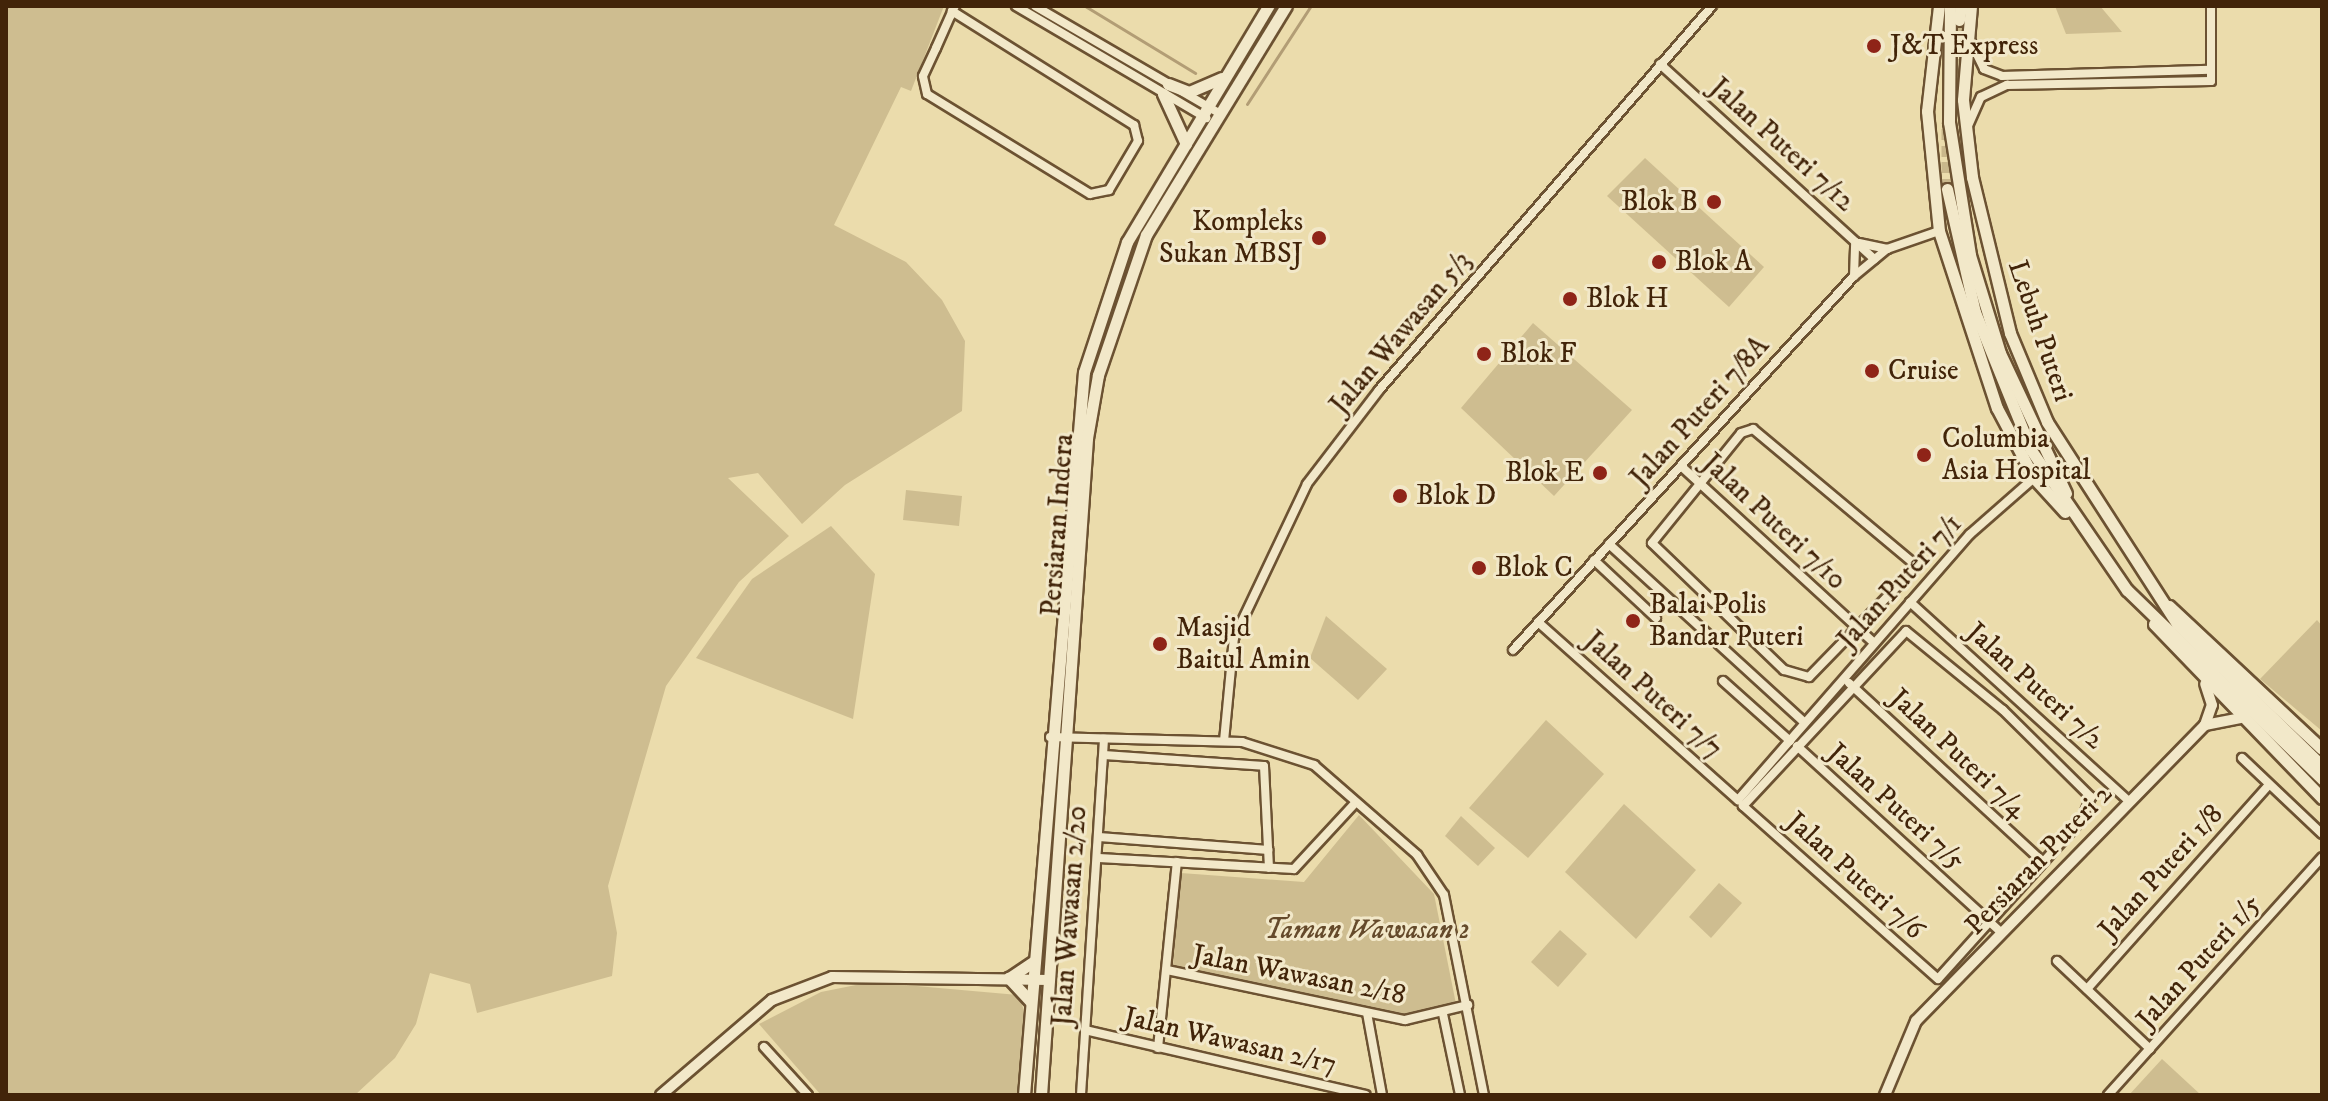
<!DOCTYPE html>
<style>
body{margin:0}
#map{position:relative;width:2328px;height:1101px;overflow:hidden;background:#ebdcac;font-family:"IM FELL DW Pica",serif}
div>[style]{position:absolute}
.green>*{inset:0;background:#cebd90}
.stream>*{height:3px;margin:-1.5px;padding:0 1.5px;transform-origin:1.5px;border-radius:1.5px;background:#b29d75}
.secondary-tunnel>*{height:11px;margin-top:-5.5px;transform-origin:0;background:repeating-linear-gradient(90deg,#c9b78b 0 11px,transparent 0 16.5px)}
.roads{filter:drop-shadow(2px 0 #6c5232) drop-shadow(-2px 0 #6c5232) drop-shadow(0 2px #6c5232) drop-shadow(0 -2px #6c5232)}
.minor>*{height:8px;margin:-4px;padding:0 4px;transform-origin:4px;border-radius:4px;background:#f2e8c9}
.tertiary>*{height:10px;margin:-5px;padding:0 5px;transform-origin:5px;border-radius:5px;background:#f2e8c9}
.secondary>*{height:11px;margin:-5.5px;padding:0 5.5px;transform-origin:5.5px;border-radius:5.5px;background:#f2e8c9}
.dots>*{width:22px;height:22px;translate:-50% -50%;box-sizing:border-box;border:4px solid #f2e8c9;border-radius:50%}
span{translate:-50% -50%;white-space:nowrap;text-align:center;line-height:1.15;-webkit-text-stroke:6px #f2e8c9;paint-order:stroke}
.poi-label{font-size:28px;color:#422409}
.left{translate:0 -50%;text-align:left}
.right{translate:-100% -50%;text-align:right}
.street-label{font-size:28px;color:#422409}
.park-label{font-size:28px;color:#654a2b;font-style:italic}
.frame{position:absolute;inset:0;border:8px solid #422409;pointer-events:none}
</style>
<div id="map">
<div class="green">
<div style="clip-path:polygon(6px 6px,944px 6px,911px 91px,901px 87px,834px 225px,906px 262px,942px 300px,965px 341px,962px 411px,845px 485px,802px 524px,758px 473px,728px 478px,789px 536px,739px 582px,666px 686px,608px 886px,617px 933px,612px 976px,477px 1013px,470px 984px,430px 973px,416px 1024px,395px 1058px,355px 1095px,6px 1095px)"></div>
<div style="clip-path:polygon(2055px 6px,2100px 6px,2122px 32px,2066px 34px)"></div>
<div style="clip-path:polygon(1645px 158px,1764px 267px,1729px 307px,1607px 196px)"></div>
<div style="clip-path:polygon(1533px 323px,1632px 410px,1554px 496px,1461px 408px)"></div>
<div style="clip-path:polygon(906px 490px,962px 496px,959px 526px,903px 520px)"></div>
<div style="clip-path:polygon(831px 526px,875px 574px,853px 719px,696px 658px,752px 579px)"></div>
<div style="clip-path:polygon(1326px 616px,1387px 669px,1358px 700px,1310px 658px)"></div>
<div style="clip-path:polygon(2317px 620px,2322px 626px,2322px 731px,2260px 679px)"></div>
<div style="clip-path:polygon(1546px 720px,1604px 774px,1528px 858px,1469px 808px)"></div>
<div style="clip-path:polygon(1624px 804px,1696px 870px,1636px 939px,1565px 872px)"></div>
<div style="clip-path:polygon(1359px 815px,1434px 894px,1456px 1004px,1405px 1017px,1173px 966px,1181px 873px,1304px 882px)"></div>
<div style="clip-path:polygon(1461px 816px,1495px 848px,1478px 866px,1445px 836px)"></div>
<div style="clip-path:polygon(1719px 883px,1742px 903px,1711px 938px,1689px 917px)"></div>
<div style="clip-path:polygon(1560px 930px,1587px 954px,1558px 987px,1531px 962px)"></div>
<div style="clip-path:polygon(871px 982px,1018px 995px,1024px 1010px,1018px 1095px,821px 1095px,759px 1024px,821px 992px)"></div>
<div style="clip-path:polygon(2162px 1059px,2201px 1095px,2129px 1095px)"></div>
</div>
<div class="stream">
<div style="left:1085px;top:6px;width:129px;rotate:31.3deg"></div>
<div style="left:1247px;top:104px;width:116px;rotate:-57deg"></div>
</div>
<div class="secondary-tunnel">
<div style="left:1953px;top:69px;width:49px;rotate:-83deg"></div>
<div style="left:1947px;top:189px;width:67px;rotate:-90deg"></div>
</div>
<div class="roads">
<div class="minor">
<div style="left:1016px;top:6px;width:221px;rotate:30.5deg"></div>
<div style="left:1035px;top:6px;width:213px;rotate:30.2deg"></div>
<div style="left:952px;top:11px;width:215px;rotate:32.1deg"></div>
<div style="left:1134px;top:125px;width:16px;rotate:76deg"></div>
<div style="left:1138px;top:141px;width:57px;rotate:120.6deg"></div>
<div style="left:1109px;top:190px;width:19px;rotate:168deg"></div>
<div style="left:1090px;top:194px;width:191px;rotate:-148.5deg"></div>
<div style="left:927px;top:94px;width:18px;rotate:-103deg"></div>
<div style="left:923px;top:76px;width:31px;rotate:-65deg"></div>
<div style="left:936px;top:48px;width:36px;rotate:-66deg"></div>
<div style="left:951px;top:15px;width:4px;rotate:-76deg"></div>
<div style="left:952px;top:11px;width:6px;rotate:-59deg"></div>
<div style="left:1970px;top:40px;width:32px;rotate:64deg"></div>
<div style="left:1984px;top:69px;width:19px;rotate:21deg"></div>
<div style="left:2002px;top:76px;width:208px;rotate:-1.7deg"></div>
<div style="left:1660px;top:64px;width:290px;rotate:42.3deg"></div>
<div style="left:1967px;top:128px;width:34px;rotate:-66deg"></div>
<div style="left:1981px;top:97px;width:29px;rotate:-25deg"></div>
<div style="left:2007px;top:85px;width:204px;rotate:-1.1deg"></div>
<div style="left:2211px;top:81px;width:75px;rotate:-90deg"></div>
<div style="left:1859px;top:243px;width:29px;rotate:12deg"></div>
<div style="left:1854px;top:276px;width:34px;rotate:-88deg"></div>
<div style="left:1753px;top:429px;width:214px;rotate:39.9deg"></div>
<div style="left:1917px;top:566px;width:155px;rotate:134.2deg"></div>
<div style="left:1809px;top:677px;width:26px;rotate:-164deg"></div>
<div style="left:1784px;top:670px;width:183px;rotate:-136.1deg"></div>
<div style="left:1652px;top:543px;width:141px;rotate:-51deg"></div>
<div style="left:1741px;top:433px;width:13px;rotate:-18deg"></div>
<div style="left:1681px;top:466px;width:262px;rotate:42.5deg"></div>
<div style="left:1609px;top:544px;width:265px;rotate:42.4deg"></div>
<div style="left:1594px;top:560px;width:85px;rotate:43.1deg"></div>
<div style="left:1910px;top:602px;width:297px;rotate:42.3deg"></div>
<div style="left:1538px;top:622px;width:268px;rotate:41.7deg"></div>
<div style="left:1738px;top:800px;width:353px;rotate:-48.9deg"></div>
<div style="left:1970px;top:534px;width:85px;rotate:-41.2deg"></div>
<div style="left:1906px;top:631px;width:125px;rotate:39.2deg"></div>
<div style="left:2003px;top:710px;width:124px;rotate:44.7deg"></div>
<div style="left:2091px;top:797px;width:24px;rotate:112deg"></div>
<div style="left:2082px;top:819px;width:215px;rotate:132deg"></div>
<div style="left:1938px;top:979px;width:261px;rotate:-138.4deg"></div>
<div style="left:1743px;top:806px;width:239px;rotate:-47deg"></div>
<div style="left:1513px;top:650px;width:505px;rotate:-47.65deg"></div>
<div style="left:1853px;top:277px;width:44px;rotate:-39.5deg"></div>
<div style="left:1887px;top:249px;width:55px;rotate:-19.1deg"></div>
<div style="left:1723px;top:681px;width:90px;rotate:41.8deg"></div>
<div style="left:1849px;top:683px;width:263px;rotate:42.7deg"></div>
<div style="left:1050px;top:737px;width:192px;rotate:1.5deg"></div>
<div style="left:1242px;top:742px;width:76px;rotate:17.7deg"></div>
<div style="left:1314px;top:765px;width:137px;rotate:41.1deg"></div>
<div style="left:1417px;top:855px;width:48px;rotate:56deg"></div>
<div style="left:1444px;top:895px;width:204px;rotate:78.7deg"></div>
<div style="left:1224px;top:741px;width:103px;rotate:-84.5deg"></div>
<div style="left:1234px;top:638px;width:170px;rotate:-64.6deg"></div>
<div style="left:1307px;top:484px;width:118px;rotate:-52.5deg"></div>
<div style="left:1379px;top:390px;width:508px;rotate:-49.07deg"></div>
<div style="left:1797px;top:746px;width:276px;rotate:42.4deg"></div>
<div style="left:1104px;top:755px;width:160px;rotate:3.9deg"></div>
<div style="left:1264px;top:766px;width:102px;rotate:87.2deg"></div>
<div style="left:2242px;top:758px;width:110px;rotate:43.5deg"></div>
<div style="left:1099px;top:837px;width:170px;rotate:4.4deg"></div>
<div style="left:1099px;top:858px;width:195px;rotate:3.2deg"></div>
<div style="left:1294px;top:869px;width:91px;rotate:-47.2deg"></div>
<div style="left:2057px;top:961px;width:128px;rotate:43.4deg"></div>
<div style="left:1167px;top:970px;width:243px;rotate:11.9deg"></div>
<div style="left:1405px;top:1020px;width:65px;rotate:-13.4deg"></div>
<div style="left:2087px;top:989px;width:273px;rotate:-48.3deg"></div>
<div style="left:1367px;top:1013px;width:83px;rotate:79.6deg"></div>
<div style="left:1443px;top:1014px;width:83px;rotate:78.1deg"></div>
<div style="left:1085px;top:1030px;width:288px;rotate:13deg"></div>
<div style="left:764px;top:1047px;width:65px;rotate:47.5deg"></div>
<div style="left:1158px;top:1048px;width:187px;rotate:-84.2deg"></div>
<div style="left:1081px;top:1095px;width:357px;rotate:-86.3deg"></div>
<div style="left:2108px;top:1095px;width:320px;rotate:-48deg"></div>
</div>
<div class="tertiary">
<div style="left:2205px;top:725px;width:36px;rotate:-11deg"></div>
<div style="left:661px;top:1095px;width:146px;rotate:-40.6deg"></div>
<div style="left:772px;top:1000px;width:64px;rotate:-21deg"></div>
<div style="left:832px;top:977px;width:218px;rotate:0.8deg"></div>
<div style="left:1885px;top:1095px;width:80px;rotate:-67.3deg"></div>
<div style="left:1916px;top:1021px;width:414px;rotate:-45.7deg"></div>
<div style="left:2205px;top:725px;width:21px;rotate:-71deg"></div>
<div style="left:2212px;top:705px;width:22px;rotate:-108deg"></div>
</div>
<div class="secondary">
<div style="left:1939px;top:6px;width:106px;rotate:96.5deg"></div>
<div style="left:1927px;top:111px;width:121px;rotate:84.3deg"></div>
<div style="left:1939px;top:231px;width:186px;rotate:71.9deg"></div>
<div style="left:1997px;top:408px;width:79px;rotate:62.1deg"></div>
<div style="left:2034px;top:478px;width:46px;rotate:47.6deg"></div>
<div style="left:1950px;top:6px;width:116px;rotate:90.5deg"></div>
<div style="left:1949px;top:122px;width:135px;rotate:81deg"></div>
<div style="left:1970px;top:255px;width:102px;rotate:73deg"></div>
<div style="left:2000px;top:353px;width:155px;rotate:64.8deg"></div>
<div style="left:1971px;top:6px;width:94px;rotate:94.9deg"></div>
<div style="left:1963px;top:100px;width:78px;rotate:83.3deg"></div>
<div style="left:1972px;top:177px;width:161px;rotate:76.3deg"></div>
<div style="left:2010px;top:333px;width:96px;rotate:67.4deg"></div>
<div style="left:2047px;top:422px;width:240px;rotate:57.2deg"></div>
<div style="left:2177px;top:624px;width:203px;rotate:44.4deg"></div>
<div style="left:1959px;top:20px;width:14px;rotate:-82deg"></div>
<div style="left:1168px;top:84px;width:22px;rotate:21deg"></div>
<div style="left:1189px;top:92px;width:36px;rotate:-23deg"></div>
<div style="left:1163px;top:94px;width:55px;rotate:65.3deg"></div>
<div style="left:1947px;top:189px;width:126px;rotate:77.2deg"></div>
<div style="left:1975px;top:312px;width:149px;rotate:67.9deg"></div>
<div style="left:2031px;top:450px;width:170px;rotate:55.6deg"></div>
<div style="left:2127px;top:590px;width:272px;rotate:44.1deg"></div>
<div style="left:2169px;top:606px;width:209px;rotate:43.1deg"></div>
<div style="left:2154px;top:624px;width:242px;rotate:46deg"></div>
<div style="left:1031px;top:1002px;width:33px;rotate:-133deg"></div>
<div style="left:1009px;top:978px;width:30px;rotate:-34deg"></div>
<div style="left:1024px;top:1095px;width:725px;rotate:-85.26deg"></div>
<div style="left:1084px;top:372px;width:137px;rotate:-71.7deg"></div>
<div style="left:1127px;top:242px;width:275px;rotate:-59.1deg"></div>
<div style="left:1041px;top:1095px;width:659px;rotate:-85.99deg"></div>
<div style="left:1087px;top:438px;width:64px;rotate:-80.1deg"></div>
<div style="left:1098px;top:375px;width:148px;rotate:-71.1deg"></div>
<div style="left:1146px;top:235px;width:268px;rotate:-58.6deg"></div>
</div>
</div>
<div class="dots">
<div style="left:1874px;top:46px;background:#8f2418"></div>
<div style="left:1714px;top:202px;background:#8f2418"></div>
<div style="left:1319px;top:238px;background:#8f2418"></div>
<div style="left:1659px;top:262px;background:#8f2418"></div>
<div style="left:1570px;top:299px;background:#8f2418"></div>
<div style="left:1484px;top:354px;background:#8f2418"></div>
<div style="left:1872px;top:371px;background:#8f2418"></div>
<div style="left:1924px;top:455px;background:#8f2418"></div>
<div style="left:1600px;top:473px;background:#8f2418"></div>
<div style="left:1400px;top:496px;background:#8f2418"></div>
<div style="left:1479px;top:568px;background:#8f2418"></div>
<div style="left:1633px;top:621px;background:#8f2418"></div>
<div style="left:1160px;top:644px;background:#8f2418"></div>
</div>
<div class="poi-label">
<span class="left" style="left:1890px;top:46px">J&amp;T Express</span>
<span class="right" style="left:1698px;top:202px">Blok B</span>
<span class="right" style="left:1303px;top:238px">Kompleks<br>Sukan MBSJ</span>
<span class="left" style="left:1675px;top:262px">Blok A</span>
<span class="left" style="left:1586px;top:299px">Blok H</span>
<span class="left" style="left:1500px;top:354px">Blok F</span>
<span class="left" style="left:1888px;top:371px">Cruise</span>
<span class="left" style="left:1942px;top:455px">Columbia<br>Asia Hospital</span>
<span class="right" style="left:1584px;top:473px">Blok E</span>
<span class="left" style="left:1416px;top:496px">Blok D</span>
<span class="left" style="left:1495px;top:568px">Blok C</span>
<span class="left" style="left:1649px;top:621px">Balai Polis<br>Bandar Puteri</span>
<span class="left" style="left:1176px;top:644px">Masjid<br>Baitul Amin</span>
</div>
<div class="street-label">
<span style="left:1782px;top:145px;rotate:42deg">Jalan Puteri 7/12</span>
<span style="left:2040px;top:331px;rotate:71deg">Lebuh Puteri</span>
<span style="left:1401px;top:333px;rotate:-50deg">Jalan Wawasan 5/3</span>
<span style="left:1700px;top:412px;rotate:-48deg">Jalan Puteri 7/8A</span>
<span style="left:1774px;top:522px;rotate:43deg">Jalan Puteri 7/10</span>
<span style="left:1058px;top:525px;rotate:-86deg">Persiaran Indera</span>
<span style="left:1900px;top:582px;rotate:-48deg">Jalan Puteri 7/1</span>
<span style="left:2035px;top:686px;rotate:42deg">Jalan Puteri 7/2</span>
<span style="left:1653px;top:695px;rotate:42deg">Jalan Puteri 7/7</span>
<span style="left:1958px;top:754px;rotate:43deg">Jalan Puteri 7/4</span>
<span style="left:1896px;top:807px;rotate:42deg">Jalan Puteri 7/5</span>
<span style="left:2039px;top:860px;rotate:-46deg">Persiaran Puteri 2</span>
<span style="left:2161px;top:872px;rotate:-48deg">Jalan Puteri 1/8</span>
<span style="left:1855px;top:876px;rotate:42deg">Jalan Puteri 7/6</span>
<span style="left:1070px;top:916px;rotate:-86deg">Jalan Wawasan 2/20</span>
<span style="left:2199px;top:962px;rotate:-48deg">Jalan Puteri 1/5</span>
<span style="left:1299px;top:975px;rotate:11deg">Jalan Wawasan 2/18</span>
<span style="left:1230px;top:1041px;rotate:13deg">Jalan Wawasan 2/17</span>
</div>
<div class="park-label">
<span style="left:1367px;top:930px">Taman Wawasan 2</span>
</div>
<div class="frame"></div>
</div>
